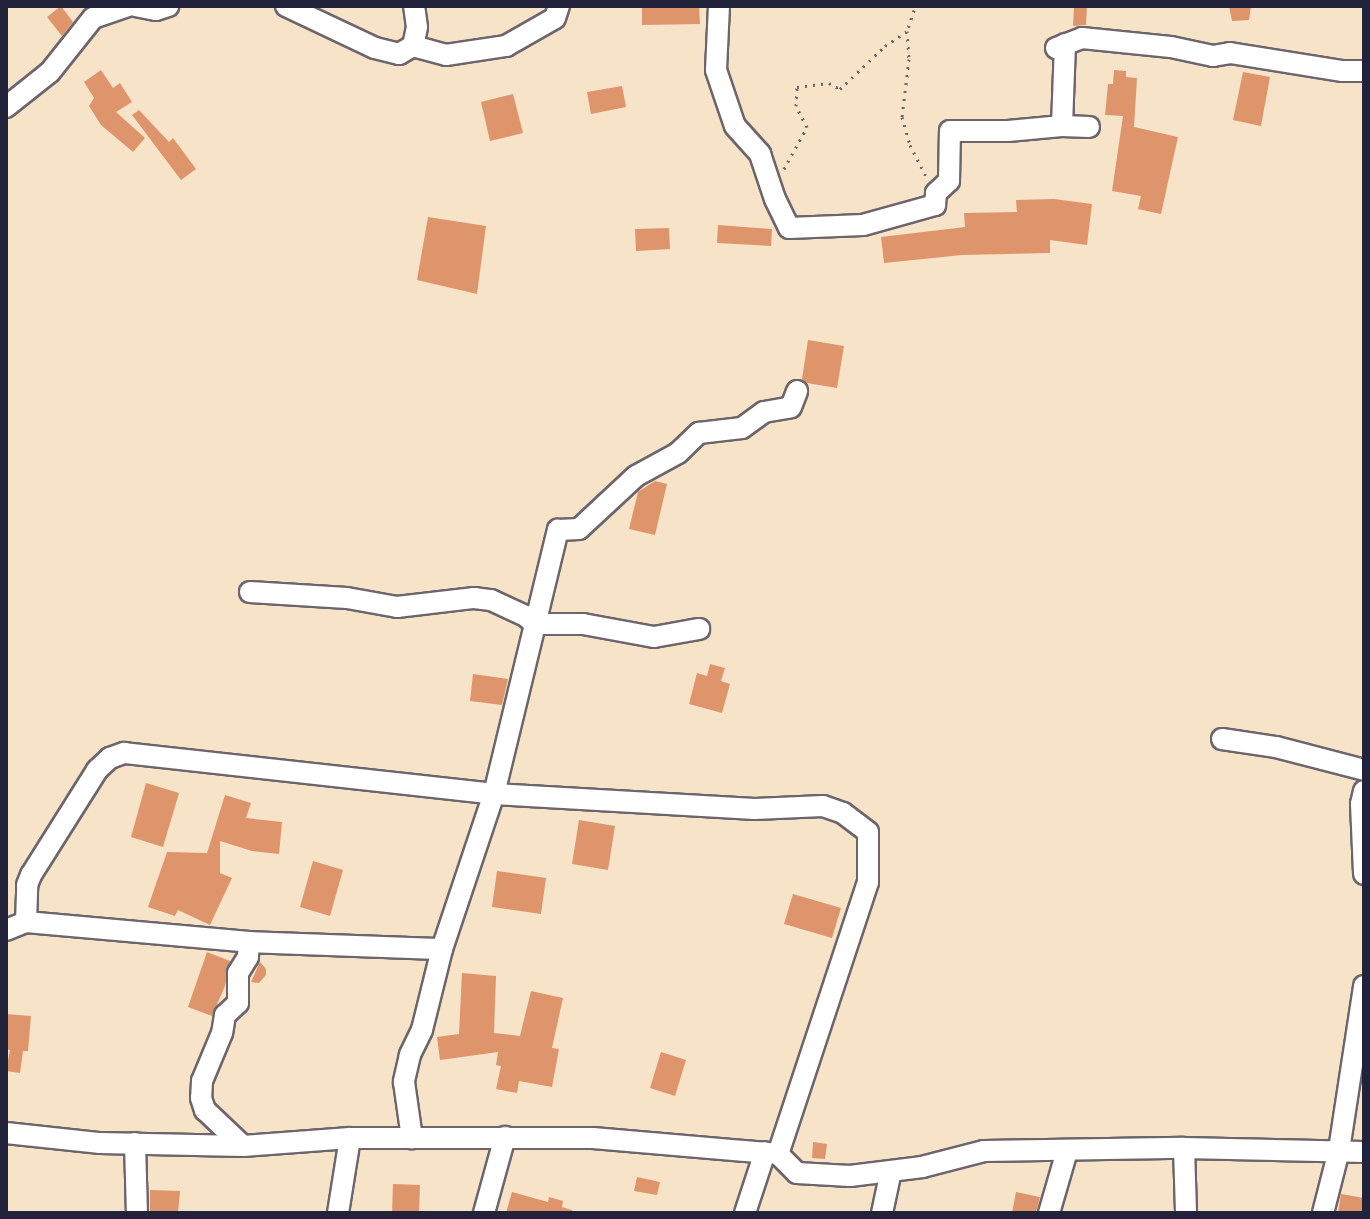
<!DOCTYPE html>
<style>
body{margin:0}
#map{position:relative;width:1370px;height:1219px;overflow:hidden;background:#f6e3c8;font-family:Pangolin,sans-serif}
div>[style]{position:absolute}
.building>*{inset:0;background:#df956b}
.path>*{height:3px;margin-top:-1.5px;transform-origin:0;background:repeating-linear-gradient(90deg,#6c666c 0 2px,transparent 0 8px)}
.roads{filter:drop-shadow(2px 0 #6c666c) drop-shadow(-2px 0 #6c666c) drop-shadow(0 2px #6c666c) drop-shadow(0 -2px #6c666c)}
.minor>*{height:20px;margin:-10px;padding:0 10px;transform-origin:10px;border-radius:10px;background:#fff}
span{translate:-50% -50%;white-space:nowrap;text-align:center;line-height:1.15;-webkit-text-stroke:6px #fcf5e5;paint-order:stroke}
.frame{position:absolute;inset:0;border:8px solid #22223b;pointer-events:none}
</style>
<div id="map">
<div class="building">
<div style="clip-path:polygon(61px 6px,73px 22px,62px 36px,47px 17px)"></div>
<div style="clip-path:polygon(642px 6px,699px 6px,700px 24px,642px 25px)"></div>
<div style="clip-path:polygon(1074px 6px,1087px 6px,1086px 25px,1073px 26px)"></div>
<div style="clip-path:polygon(1229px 6px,1251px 6px,1249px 20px,1232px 21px)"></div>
<div style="clip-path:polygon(101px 70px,113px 88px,120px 83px,132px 102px,116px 112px,145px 138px,133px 152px,101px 125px,89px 106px,94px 98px,84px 82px)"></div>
<div style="clip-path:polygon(1114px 70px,1126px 71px,1126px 77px,1137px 78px,1134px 127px,1178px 137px,1161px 214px,1138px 209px,1141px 196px,1112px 191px,1123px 116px,1105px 115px,1108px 84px,1113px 84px)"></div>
<div style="clip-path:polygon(1243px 72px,1270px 77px,1261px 126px,1233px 120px)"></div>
<div style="clip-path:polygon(622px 86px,626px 107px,591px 114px,587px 92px)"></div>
<div style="clip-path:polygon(513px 94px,523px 133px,490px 141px,481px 102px)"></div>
<div style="clip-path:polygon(139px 110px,169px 142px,173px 138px,196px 169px,181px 180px,132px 115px)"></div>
<div style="clip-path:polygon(1054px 199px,1092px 204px,1087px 245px,1050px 240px,1050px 253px,962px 255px,884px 263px,881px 237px,965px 227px,964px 213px,1017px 212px,1016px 200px)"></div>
<div style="clip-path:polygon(428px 217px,486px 226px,477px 294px,417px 280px)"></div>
<div style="clip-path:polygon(718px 225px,772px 229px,771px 246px,717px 243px)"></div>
<div style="clip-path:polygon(669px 228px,670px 249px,636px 251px,635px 229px)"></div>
<div style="clip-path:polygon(808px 340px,844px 346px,837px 388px,807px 383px,802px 379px)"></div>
<div style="clip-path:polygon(655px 481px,667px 484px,655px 535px,629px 529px,638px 492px)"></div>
<div style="clip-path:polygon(710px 664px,725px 668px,721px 681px,730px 684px,722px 713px,689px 704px,697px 673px,707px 676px)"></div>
<div style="clip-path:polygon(473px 674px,508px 679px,502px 705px,470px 701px)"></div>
<div style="clip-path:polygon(146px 783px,179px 793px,163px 847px,131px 837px)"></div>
<div style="clip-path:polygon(225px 795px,251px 803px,246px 818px,282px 822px,279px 854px,252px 851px,220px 841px,220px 873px,232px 878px,210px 925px,178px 910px,175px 916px,148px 907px,167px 852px,207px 853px)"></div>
<div style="clip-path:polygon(579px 820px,615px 826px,608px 870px,572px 864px)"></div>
<div style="clip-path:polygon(313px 861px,343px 870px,330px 916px,300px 907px)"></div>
<div style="clip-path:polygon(497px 871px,546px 878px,541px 914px,492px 907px)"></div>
<div style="clip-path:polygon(793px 894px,841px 908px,832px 938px,784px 924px)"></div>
<div style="clip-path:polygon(207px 952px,230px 961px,225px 986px,212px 1016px,188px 1007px)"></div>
<div style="clip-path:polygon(260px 962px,266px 969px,266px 975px,259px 983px,251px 982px)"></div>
<div style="clip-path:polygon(462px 973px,496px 976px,494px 1033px,520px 1036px,531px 991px,563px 998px,552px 1048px,559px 1049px,552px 1087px,519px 1081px,517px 1093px,496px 1089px,501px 1066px,496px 1065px,498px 1052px,440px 1060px,437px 1037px,459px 1034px)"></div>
<div style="clip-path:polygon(6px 1014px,31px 1016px,28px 1051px,23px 1051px,20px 1073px,6px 1071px,10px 1050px,6px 1049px)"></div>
<div style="clip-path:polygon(661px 1052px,686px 1060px,675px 1096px,650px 1088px)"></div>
<div style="clip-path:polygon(813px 1142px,827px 1144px,825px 1159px,812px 1158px)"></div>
<div style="clip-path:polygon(637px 1177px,660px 1182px,657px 1195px,634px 1191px)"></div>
<div style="clip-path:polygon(393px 1184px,420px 1185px,419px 1213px,392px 1213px)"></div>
<div style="clip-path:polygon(150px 1190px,180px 1191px,178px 1213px,150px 1213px)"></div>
<div style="clip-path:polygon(512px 1192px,548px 1202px,549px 1197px,563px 1201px,562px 1207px,572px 1210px,571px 1213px,506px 1213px)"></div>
<div style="clip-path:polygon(1016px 1192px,1040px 1197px,1036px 1213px,1012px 1213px)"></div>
<div style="clip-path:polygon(1341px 1194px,1364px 1198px,1364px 1213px,1338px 1213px)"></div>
</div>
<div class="path">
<div style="left:914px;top:10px;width:22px;rotate:108deg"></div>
<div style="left:907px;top:31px;width:28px;rotate:86deg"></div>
<div style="left:909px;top:59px;width:58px;rotate:96.9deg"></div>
<div style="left:902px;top:117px;width:29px;rotate:74deg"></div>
<div style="left:910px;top:145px;width:38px;rotate:63deg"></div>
<div style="left:784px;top:169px;width:48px;rotate:-61.3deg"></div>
<div style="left:807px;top:127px;width:24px;rotate:-118deg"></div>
<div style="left:796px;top:106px;width:19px;rotate:-87deg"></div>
<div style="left:797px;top:87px;width:32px;rotate:-7deg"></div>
<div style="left:829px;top:83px;width:13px;rotate:29deg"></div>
<div style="left:840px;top:89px;width:62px;rotate:-43.7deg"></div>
<div style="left:885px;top:46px;width:27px;rotate:-34deg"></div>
</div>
<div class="roads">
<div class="minor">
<div style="left:135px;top:6px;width:21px;rotate:11deg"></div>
<div style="left:156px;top:10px;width:13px;rotate:-18deg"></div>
<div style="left:286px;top:6px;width:98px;rotate:25.3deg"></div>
<div style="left:375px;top:48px;width:25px;rotate:14deg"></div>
<div style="left:399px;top:54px;width:16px;rotate:-30deg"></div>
<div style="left:413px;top:46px;width:19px;rotate:-78deg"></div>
<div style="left:417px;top:27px;width:21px;rotate:-98deg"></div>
<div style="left:719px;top:6px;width:64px;rotate:92.7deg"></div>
<div style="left:716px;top:70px;width:59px;rotate:71.3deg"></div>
<div style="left:735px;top:126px;width:38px;rotate:48deg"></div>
<div style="left:760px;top:154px;width:47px;rotate:71.6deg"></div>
<div style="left:775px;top:199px;width:32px;rotate:64deg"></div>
<div style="left:789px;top:228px;width:74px;rotate:-2.3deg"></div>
<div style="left:863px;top:225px;width:75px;rotate:-15.5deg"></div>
<div style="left:935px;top:205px;width:12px;rotate:-85deg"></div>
<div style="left:936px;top:193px;width:18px;rotate:-43deg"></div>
<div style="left:949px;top:181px;width:50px;rotate:-88.9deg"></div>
<div style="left:950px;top:131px;width:58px"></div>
<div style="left:1008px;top:131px;width:54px;rotate:-5.3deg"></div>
<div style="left:1065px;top:44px;width:82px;rotate:92.1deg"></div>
<div style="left:1062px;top:126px;width:27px;rotate:2deg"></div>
<div style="left:413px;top:46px;width:34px;rotate:15deg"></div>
<div style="left:446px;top:55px;width:61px;rotate:-8.5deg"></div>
<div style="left:506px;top:46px;width:56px;rotate:-29.7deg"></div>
<div style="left:555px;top:18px;width:13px;rotate:-72deg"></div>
<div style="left:1056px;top:48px;width:28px;rotate:-21deg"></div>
<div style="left:1082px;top:38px;width:89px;rotate:5.8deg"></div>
<div style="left:1171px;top:47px;width:43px;rotate:12.1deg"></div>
<div style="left:1213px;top:56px;width:17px;rotate:-10deg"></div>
<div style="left:1230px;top:53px;width:114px;rotate:9.1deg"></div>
<div style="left:1343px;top:71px;width:21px"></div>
<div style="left:6px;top:107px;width:56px;rotate:-38.5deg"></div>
<div style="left:50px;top:72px;width:69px;rotate:-51.5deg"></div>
<div style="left:93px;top:18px;width:37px;rotate:-19deg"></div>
<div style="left:250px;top:592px;width:97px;rotate:3.5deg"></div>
<div style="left:347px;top:598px;width:51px;rotate:10.2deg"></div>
<div style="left:397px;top:607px;width:78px;rotate:-6.7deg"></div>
<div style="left:474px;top:598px;width:17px;rotate:7deg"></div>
<div style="left:491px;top:600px;width:38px;rotate:25deg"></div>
<div style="left:526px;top:616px;width:11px;rotate:45deg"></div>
<div style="left:534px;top:624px;width:49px"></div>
<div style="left:583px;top:624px;width:72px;rotate:10.4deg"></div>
<div style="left:654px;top:637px;width:46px;rotate:-10.1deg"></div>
<div style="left:1222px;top:739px;width:55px;rotate:8.4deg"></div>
<div style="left:1276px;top:747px;width:91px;rotate:14.6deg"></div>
<div style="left:1364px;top:791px;width:13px;rotate:103deg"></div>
<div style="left:1361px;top:804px;width:70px;rotate:87.5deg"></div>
<div style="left:26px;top:922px;width:37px;rotate:-88deg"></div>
<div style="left:27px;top:885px;width:11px;rotate:-68deg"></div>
<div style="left:31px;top:875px;width:124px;rotate:-57.8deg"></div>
<div style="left:97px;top:770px;width:18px;rotate:-43deg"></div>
<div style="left:110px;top:758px;width:15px;rotate:-20deg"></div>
<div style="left:124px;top:753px;width:372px;rotate:6.3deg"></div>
<div style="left:494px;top:794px;width:272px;rotate:-76.4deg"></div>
<div style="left:558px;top:530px;width:21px;rotate:-3deg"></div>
<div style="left:579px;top:529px;width:78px;rotate:-42.9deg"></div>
<div style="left:636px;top:476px;width:48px;rotate:-28.7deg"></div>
<div style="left:678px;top:453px;width:29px;rotate:-44deg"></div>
<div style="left:699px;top:433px;width:43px;rotate:-6.6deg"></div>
<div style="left:742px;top:428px;width:27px;rotate:-36deg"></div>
<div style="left:764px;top:412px;width:27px;rotate:-10deg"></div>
<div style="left:791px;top:407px;width:17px;rotate:-69deg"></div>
<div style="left:6px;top:930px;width:22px;rotate:-22deg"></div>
<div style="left:26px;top:922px;width:224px;rotate:5.1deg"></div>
<div style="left:249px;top:942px;width:15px;rotate:94deg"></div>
<div style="left:248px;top:957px;width:19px;rotate:122deg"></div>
<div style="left:238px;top:973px;width:30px;rotate:90deg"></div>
<div style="left:238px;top:1003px;width:18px;rotate:137deg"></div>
<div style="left:225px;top:1015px;width:18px;rotate:99deg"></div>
<div style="left:222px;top:1033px;width:52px;rotate:112.6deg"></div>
<div style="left:202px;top:1081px;width:17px;rotate:93deg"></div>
<div style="left:201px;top:1098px;width:13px;rotate:72deg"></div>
<div style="left:205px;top:1110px;width:52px;rotate:43.5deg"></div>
<div style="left:249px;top:942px;width:193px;rotate:2.1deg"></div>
<div style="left:442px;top:949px;width:83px;rotate:103.9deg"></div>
<div style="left:422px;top:1030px;width:28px;rotate:116deg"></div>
<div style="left:410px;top:1055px;width:28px;rotate:103deg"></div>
<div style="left:404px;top:1082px;width:57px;rotate:81.9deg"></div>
<div style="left:442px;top:949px;width:163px;rotate:-71.5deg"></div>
<div style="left:494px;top:794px;width:261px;rotate:3.3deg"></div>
<div style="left:755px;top:809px;width:68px;rotate:-2.5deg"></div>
<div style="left:823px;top:806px;width:21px;rotate:19deg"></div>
<div style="left:843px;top:813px;width:31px;rotate:37deg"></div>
<div style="left:868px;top:832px;width:50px;rotate:90deg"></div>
<div style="left:868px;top:882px;width:287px;rotate:108.3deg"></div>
<div style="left:6px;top:1133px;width:95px;rotate:6.1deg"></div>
<div style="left:100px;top:1143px;width:143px;rotate:1.2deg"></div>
<div style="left:243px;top:1146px;width:107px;rotate:-4.3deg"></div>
<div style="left:350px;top:1138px;width:243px"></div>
<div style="left:593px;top:1138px;width:186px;rotate:4.9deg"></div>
<div style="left:778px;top:1154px;width:27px;rotate:45deg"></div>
<div style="left:797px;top:1173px;width:53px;rotate:3.2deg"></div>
<div style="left:850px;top:1176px;width:73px;rotate:-7.1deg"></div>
<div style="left:922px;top:1167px;width:64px;rotate:-14.5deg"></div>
<div style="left:984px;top:1151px;width:200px;rotate:-0.9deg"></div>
<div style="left:1184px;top:1148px;width:180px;rotate:1.3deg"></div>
<div style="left:135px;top:1143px;width:70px;rotate:88.4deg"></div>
<div style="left:1184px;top:1148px;width:65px;rotate:88.2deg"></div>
<div style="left:338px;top:1213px;width:76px;rotate:-80.9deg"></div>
<div style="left:484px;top:1213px;width:79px;rotate:-74.6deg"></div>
<div style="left:745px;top:1213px;width:64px;rotate:-71.8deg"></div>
<div style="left:882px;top:1213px;width:43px;rotate:-77.9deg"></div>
<div style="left:1049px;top:1213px;width:65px;rotate:-73.8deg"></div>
<div style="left:1323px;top:1213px;width:65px;rotate:-75.7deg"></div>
<div style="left:1339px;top:1150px;width:166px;rotate:-81.3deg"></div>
</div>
</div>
<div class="frame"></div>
</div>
